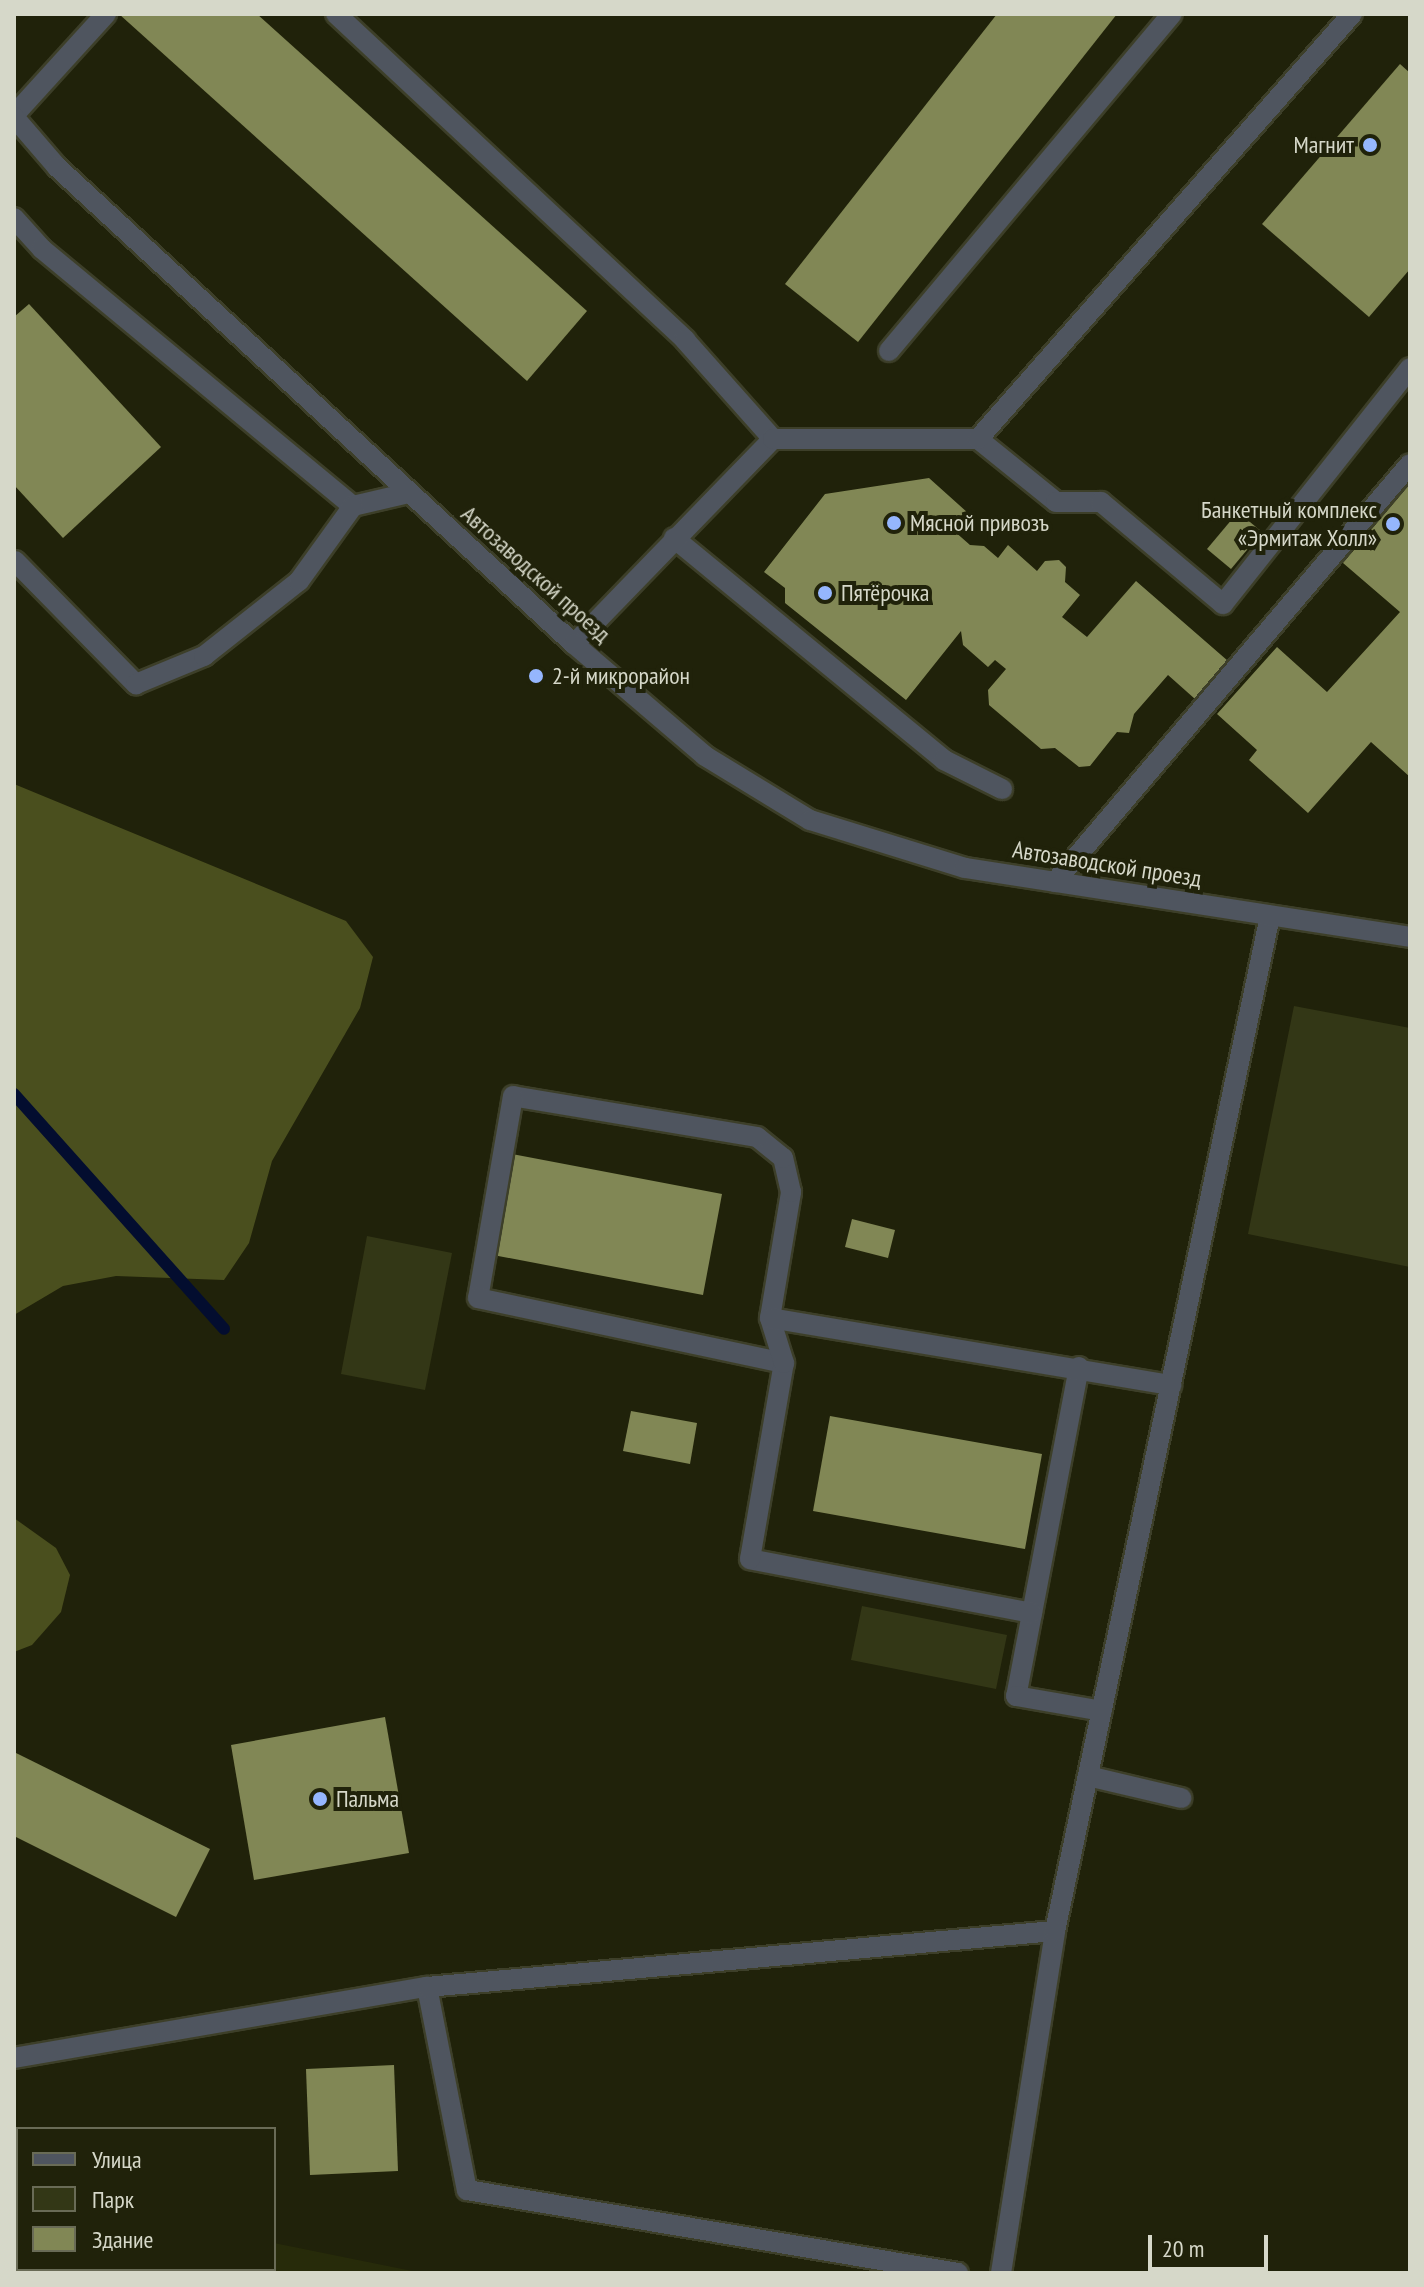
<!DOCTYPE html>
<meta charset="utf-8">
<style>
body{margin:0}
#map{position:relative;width:1424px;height:2287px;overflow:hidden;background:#20220a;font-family:"PT Sans Narrow",sans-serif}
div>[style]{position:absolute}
.built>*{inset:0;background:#272b0a}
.green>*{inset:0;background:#333716}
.forest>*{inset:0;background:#4a4f1e}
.stream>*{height:12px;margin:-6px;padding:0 6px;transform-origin:6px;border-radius:6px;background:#030d2f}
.building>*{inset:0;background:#818755}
.roads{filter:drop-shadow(2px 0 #3d3f29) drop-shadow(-2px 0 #3d3f29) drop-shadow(0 2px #3d3f29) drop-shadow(0 -2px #3d3f29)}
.lane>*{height:20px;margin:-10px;padding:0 10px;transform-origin:10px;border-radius:10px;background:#4f555f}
.street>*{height:20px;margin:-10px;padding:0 10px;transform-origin:10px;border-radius:10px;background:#4f555f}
.dots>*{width:22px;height:22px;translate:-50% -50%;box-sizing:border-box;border:4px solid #20220a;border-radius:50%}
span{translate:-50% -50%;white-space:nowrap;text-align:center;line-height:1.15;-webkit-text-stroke:8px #20220a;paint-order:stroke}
.poi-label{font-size:24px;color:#d6d8c9}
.right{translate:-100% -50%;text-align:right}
.left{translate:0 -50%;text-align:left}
.street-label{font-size:24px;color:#d6d8c9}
.frame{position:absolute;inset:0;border:16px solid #d6d8c9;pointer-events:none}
.legend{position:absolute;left:16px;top:2127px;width:260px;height:144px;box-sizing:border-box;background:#20220a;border:2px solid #696b56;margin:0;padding:10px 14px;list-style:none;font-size:24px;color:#d6d8c9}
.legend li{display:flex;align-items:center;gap:16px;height:40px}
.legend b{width:40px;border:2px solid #696b56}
.scale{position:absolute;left:1148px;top:2235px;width:120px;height:36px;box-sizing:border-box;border:4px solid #d6d8c9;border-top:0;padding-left:10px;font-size:24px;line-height:28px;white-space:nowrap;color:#d6d8c9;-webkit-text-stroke:6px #20220a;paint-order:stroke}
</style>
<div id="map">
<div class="built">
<div style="clip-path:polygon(274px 2243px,422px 2273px,195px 2273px,274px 2269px)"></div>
</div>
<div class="green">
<div style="clip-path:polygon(1294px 1006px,1410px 1028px,1410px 1267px,1248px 1234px)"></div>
<div style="clip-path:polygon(367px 1236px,452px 1253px,425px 1390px,341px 1374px)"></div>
<div style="clip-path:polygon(862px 1606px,1007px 1635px,996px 1689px,851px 1660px)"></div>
</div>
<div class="forest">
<div style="clip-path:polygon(14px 784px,346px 921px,373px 957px,360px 1008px,272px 1161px,249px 1243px,224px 1280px,116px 1276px,63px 1286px,14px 1315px)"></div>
<div style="clip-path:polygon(14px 1518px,56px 1548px,70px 1575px,61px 1612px,32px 1645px,14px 1652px)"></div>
</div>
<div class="stream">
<div style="left:14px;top:1094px;width:315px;rotate:48.2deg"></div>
</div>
<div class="building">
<div style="clip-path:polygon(119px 14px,257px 14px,587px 311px,527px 381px)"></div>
<div style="clip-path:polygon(997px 14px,1117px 14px,858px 342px,785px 284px)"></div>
<div style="clip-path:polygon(1400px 64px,1410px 73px,1410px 269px,1369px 317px,1262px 224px)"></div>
<div style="clip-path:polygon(29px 304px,161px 447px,63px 538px,14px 485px,14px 317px)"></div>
<div style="clip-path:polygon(929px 478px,968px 513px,953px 530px,970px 545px,984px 546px,998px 558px,1008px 545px,1037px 571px,1045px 561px,1059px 560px,1066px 567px,1065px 582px,1080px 595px,1062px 617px,1087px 637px,1136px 581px,1228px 661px,1195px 699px,1168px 675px,1134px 714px,1129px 733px,1117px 732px,1090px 766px,1079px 767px,1055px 748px,1041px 749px,989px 705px,988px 690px,1006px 669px,995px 660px,988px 667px,963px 645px,961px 631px,906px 700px,785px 603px,785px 588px,764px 572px,825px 494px)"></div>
<div style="clip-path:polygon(1410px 484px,1410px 777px,1371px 742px,1308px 813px,1249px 760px,1257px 750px,1217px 714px,1277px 647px,1327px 692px,1400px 612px,1343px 563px)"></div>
<div style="clip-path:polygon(1238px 512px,1262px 532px,1231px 569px,1207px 549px)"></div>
<div style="clip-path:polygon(512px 1154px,722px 1194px,703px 1295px,493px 1255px)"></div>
<div style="clip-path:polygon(852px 1219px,895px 1230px,888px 1258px,845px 1247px)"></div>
<div style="clip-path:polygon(631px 1411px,697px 1423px,690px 1464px,623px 1451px)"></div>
<div style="clip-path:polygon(830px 1416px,1042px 1454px,1025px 1549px,813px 1511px)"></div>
<div style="clip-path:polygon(385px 1717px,409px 1853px,254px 1880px,231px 1745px)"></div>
<div style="clip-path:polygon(14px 1752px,210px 1849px,176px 1917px,14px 1836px)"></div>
<div style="clip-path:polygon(394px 2065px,398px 2171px,310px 2175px,306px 2069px)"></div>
</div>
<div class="roads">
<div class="lane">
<div style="left:336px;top:14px;width:478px;rotate:43deg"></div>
<div style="left:685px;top:340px;width:132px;rotate:48.4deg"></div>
<div style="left:14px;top:115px;width:137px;rotate:-47.7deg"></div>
<div style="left:14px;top:218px;width:42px;rotate:47.9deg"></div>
<div style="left:42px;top:249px;width:403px;rotate:39.6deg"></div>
<div style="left:353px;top:506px;width:57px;rotate:-13.1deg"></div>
<div style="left:889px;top:351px;width:440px;rotate:-50deg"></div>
<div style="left:978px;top:439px;width:100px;rotate:38.9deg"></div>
<div style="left:1056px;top:502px;width:45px"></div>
<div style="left:1101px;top:502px;width:159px;rotate:39.9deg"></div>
<div style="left:1223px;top:604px;width:301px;rotate:-51.6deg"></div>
<div style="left:674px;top:538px;width:350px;rotate:39.4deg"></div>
<div style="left:944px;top:760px;width:65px;rotate:26.6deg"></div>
<div style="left:15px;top:561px;width:173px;rotate:45.5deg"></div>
<div style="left:136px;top:684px;width:74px;rotate:-22.4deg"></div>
<div style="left:204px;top:656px;width:121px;rotate:-38.3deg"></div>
<div style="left:299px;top:581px;width:92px;rotate:-54.2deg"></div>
<div style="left:574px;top:644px;width:286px;rotate:-45.9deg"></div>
<div style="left:773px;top:439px;width:205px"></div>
<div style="left:978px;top:439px;width:566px;rotate:-48.65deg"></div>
<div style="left:1055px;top:882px;width:548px;rotate:-49.66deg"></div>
<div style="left:770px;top:1318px;width:128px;rotate:-80.5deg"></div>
<div style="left:791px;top:1192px;width:35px;rotate:-103deg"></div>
<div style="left:783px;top:1158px;width:33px;rotate:-141deg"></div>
<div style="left:757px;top:1137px;width:247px;rotate:-170.5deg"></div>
<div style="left:513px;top:1096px;width:205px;rotate:99.8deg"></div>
<div style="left:478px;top:1298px;width:313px;rotate:12deg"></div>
<div style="left:1079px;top:1367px;width:335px;rotate:100.8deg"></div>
<div style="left:1016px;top:1696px;width:87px;rotate:9.9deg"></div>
<div style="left:1032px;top:1613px;width:287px;rotate:-169.2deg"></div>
<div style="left:750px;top:1559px;width:199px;rotate:-80.2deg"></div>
<div style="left:784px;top:1363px;width:47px;rotate:-107.3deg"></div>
<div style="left:770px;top:1318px;width:407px;rotate:9.5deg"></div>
<div style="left:1088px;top:1776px;width:96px;rotate:13.3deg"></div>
<div style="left:427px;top:1987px;width:207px;rotate:78.9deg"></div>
<div style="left:467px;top:2190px;width:498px;rotate:9.6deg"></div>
<div style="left:14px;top:2058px;width:419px;rotate:-9.8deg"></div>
<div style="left:427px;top:1987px;width:630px;rotate:-5.1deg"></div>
<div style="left:1001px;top:2273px;width:346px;rotate:-81deg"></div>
<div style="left:1055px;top:1931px;width:1038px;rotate:-78.04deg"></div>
</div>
<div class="street">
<div style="left:14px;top:117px;width:66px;rotate:49.3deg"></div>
<div style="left:57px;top:167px;width:703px;rotate:42.7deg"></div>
<div style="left:574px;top:644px;width:172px;rotate:40.5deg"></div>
<div style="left:705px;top:756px;width:123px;rotate:31.4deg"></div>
<div style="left:810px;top:820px;width:162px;rotate:17.2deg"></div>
<div style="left:965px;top:868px;width:450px;rotate:8.8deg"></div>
</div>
</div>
<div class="dots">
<div style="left:1370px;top:145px;background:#95b6fd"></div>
<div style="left:894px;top:523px;background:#95b6fd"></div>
<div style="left:1393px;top:524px;background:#95b6fd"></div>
<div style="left:825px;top:593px;background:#95b6fd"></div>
<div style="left:536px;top:676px;background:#95b6fd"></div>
<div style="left:320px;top:1799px;background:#95b6fd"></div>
</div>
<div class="poi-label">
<span class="right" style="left:1354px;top:145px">Магнит</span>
<span class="right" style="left:1377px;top:524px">Банкетный комплекс<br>«Эрмитаж Холл»</span>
<span class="left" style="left:910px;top:523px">Мясной привозъ</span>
<span class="left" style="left:841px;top:593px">Пятёрочка</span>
<span class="left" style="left:552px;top:676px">2-й микрорайон</span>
<span class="left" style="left:336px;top:1799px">Пальма</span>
</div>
<div class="street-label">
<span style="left:536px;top:574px;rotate:42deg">Автозаводской проезд</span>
<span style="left:1107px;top:864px;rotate:9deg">Автозаводской проезд</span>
</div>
<div class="frame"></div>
<ul class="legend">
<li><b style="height:10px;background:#4f555f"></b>Улица</li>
<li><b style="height:22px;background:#333716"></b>Парк</li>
<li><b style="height:22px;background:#818755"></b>Здание</li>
</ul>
<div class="scale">20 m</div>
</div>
